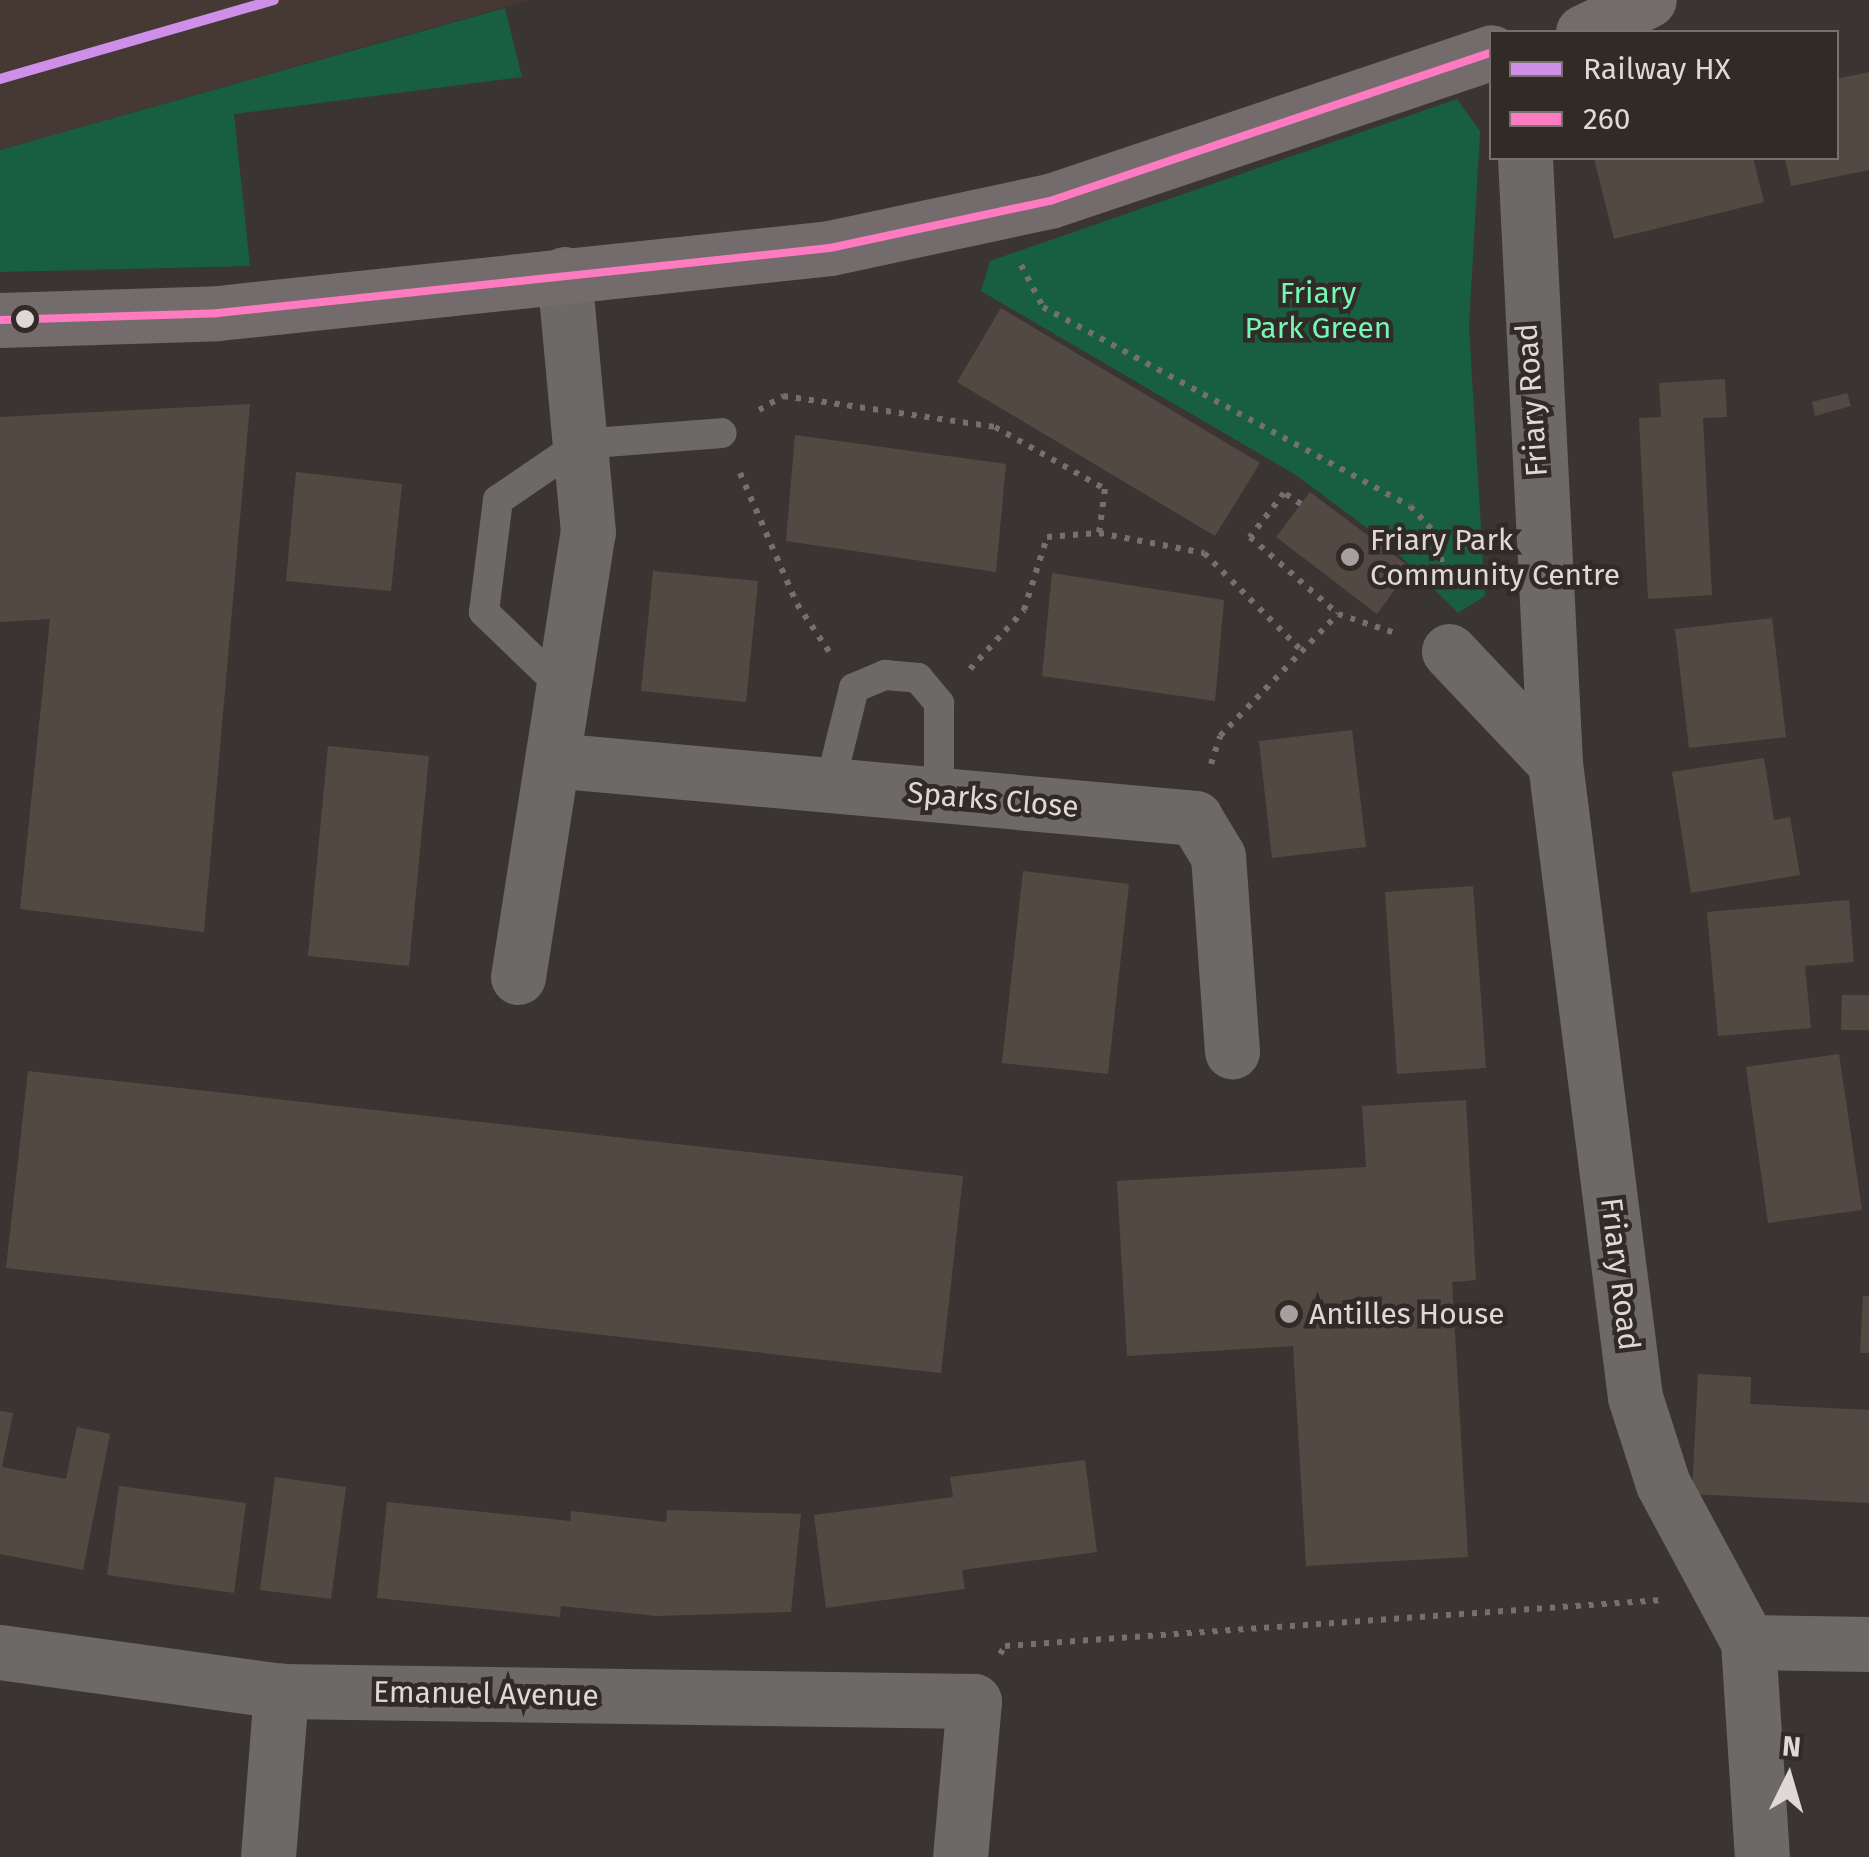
<!DOCTYPE html>
<style>
body{margin:0}
#map{position:relative;width:1869px;height:1857px;overflow:hidden;background:#3a3533;font-family:"Fira Sans",sans-serif}
div>[style]{position:absolute}
.built>*{inset:0;background:#463833}
.green>*{inset:0;background:#175f40}
.building>*{inset:0;background:#524a42}
.path>*{height:6px;margin-top:-3px;transform-origin:0;background:repeating-linear-gradient(90deg,#73706e 0 5px,transparent 0 13px)}
.lane>*{height:30px;margin:-15px;padding:0 15px;transform-origin:15px;border-radius:15px;background:#6d6968}
.street>*{height:55px;margin:-27.5px;padding:0 27.5px;transform-origin:27.5px;border-radius:27.5px;background:#6d6968}
.secondary>*{height:55px;margin:-27.5px;padding:0 27.5px;transform-origin:27.5px;border-radius:27.5px;background:#746c6c}
.bus-1>*{height:8px;margin:-4px;padding:0 4px;transform-origin:4px;border-radius:4px;background:#fe7ac1}
.rail-1>*{height:10px;margin:-5px;padding:0 5px;transform-origin:5px;border-radius:5px;background:#ce8fe9}
.dots>*{width:28px;height:28px;translate:-50% -50%;box-sizing:border-box;border:5px solid #322a26;border-radius:50%}
span{translate:-50% -50%;white-space:nowrap;text-align:center;line-height:1.15;-webkit-text-stroke:9px #322a26;paint-order:stroke}
.park-label{font-size:30px;color:#74f7b5}
.street-label{font-size:30px;color:#ded8d6}
.poi-label{font-size:30px;color:#ded8d6}
.left{translate:0 -50%;text-align:left}
.legend{position:absolute;left:1489px;top:30px;width:350px;height:130px;box-sizing:border-box;background:#322a26;border:2px solid #77706c;margin:0;padding:12px 18px;list-style:none;font-size:30px;color:#ded8d6}
.legend li{display:flex;align-items:center;gap:20px;height:50px}
.legend b{width:50px;border:2px solid #77706c}
.north{position:absolute;left:1739px;top:1727px;width:100px;height:100px;-webkit-text-stroke:8px #322a26;paint-order:stroke;rotate:5deg;font-size:28px;font-weight:700;line-height:40px;text-align:center;color:#ded8d6}
.north::after{content:'';display:block;margin:auto;width:35px;height:45px;background:#ded8d6;clip-path:polygon(50% 0,100% 100%,50% 72%,0 100%)}
</style>
<div id="map">
<div class="built">
<div style="clip-path:polygon(0 0,530px 0,0 150px)"></div>
</div>
<div class="green">
<div style="clip-path:polygon(505px 8px,522px 77px,234px 114px,250px 266px,0 272px,0 150px)"></div>
<div style="clip-path:polygon(1457px 99px,1480px 131px,1469px 327px,1485px 596px,1458px 613px,1387px 543px,1296px 475px,981px 291px,990px 261px)"></div>
</div>
<div class="building">
<div style="clip-path:polygon(1869px 72px,1869px 170px,1791px 186px,1785px 158px,1836px 158px,1836px 79px)"></div>
<div style="clip-path:polygon(1594px 158px,1753px 158px,1764px 202px,1614px 239px)"></div>
<div style="clip-path:polygon(1001px 308px,1260px 463px,1215px 536px,957px 382px)"></div>
<div style="clip-path:polygon(1725px 379px,1727px 417px,1703px 418px,1712px 595px,1648px 599px,1639px 418px,1661px 417px,1659px 383px)"></div>
<div style="clip-path:polygon(1847px 393px,1851px 406px,1815px 416px,1812px 402px)"></div>
<div style="clip-path:polygon(250px 404px,204px 932px,20px 909px,50px 619px,0 622px,0 417px)"></div>
<div style="clip-path:polygon(795px 435px,1006px 464px,996px 572px,786px 541px)"></div>
<div style="clip-path:polygon(296px 472px,402px 484px,391px 591px,286px 581px)"></div>
<div style="clip-path:polygon(1310px 492px,1411px 568px,1377px 614px,1276px 537px)"></div>
<div style="clip-path:polygon(653px 571px,758px 581px,746px 702px,641px 691px)"></div>
<div style="clip-path:polygon(1052px 573px,1224px 600px,1215px 701px,1042px 676px)"></div>
<div style="clip-path:polygon(1772px 618px,1786px 737px,1689px 748px,1675px 629px)"></div>
<div style="clip-path:polygon(1352px 730px,1366px 847px,1272px 858px,1259px 741px)"></div>
<div style="clip-path:polygon(328px 746px,429px 756px,409px 966px,308px 956px)"></div>
<div style="clip-path:polygon(1764px 758px,1774px 820px,1790px 817px,1800px 875px,1691px 893px,1672px 772px)"></div>
<div style="clip-path:polygon(1023px 871px,1129px 884px,1108px 1074px,1002px 1063px)"></div>
<div style="clip-path:polygon(1473px 886px,1486px 1068px,1397px 1074px,1385px 892px)"></div>
<div style="clip-path:polygon(1849px 900px,1854px 962px,1805px 966px,1811px 1028px,1718px 1036px,1707px 912px)"></div>
<div style="clip-path:polygon(1842px 995px,1869px 995px,1869px 1030px,1841px 1030px)"></div>
<div style="clip-path:polygon(1839px 1054px,1862px 1210px,1768px 1223px,1746px 1067px)"></div>
<div style="clip-path:polygon(28px 1071px,963px 1176px,941px 1373px,6px 1268px)"></div>
<div style="clip-path:polygon(1466px 1100px,1476px 1280px,1452px 1282px,1468px 1557px,1306px 1566px,1293px 1346px,1127px 1356px,1117px 1181px,1366px 1167px,1362px 1106px)"></div>
<div style="clip-path:polygon(1863px 1296px,1869px 1296px,1869px 1353px,1860px 1353px)"></div>
<div style="clip-path:polygon(1698px 1374px,1751px 1377px,1750px 1404px,1869px 1410px,1869px 1503px,1692px 1494px)"></div>
<div style="clip-path:polygon(0 1411px,13px 1413px,2px 1467px,33px 1473px,66px 1479px,77px 1427px,110px 1434px,83px 1570px,0 1554px)"></div>
<div style="clip-path:polygon(1085px 1460px,1097px 1552px,962px 1570px,965px 1589px,826px 1608px,814px 1515px,953px 1497px,950px 1477px)"></div>
<div style="clip-path:polygon(275px 1477px,346px 1487px,331px 1599px,260px 1590px)"></div>
<div style="clip-path:polygon(119px 1486px,246px 1503px,234px 1593px,107px 1575px)"></div>
<div style="clip-path:polygon(387px 1502px,570px 1521px,571px 1511px,666px 1522px,667px 1510px,801px 1514px,791px 1612px,656px 1616px,561px 1606px,560px 1617px,377px 1598px)"></div>
</div>
<div class="path">
<div style="left:1021px;top:265px;width:47px;rotate:62.4deg"></div>
<div style="left:1043px;top:307px;width:417px;rotate:28.5deg"></div>
<div style="left:1410px;top:506px;width:35px;rotate:47deg"></div>
<div style="left:1434px;top:532px;width:63px;rotate:75.3deg"></div>
<div style="left:759px;top:410px;width:28px;rotate:-30deg"></div>
<div style="left:783px;top:396px;width:214px;rotate:8.3deg"></div>
<div style="left:995px;top:427px;width:126px;rotate:29.4deg"></div>
<div style="left:1105px;top:489px;width:44px;rotate:97.8deg"></div>
<div style="left:1099px;top:533px;width:107px;rotate:10.8deg"></div>
<div style="left:1204px;top:553px;width:139px;rotate:45deg"></div>
<div style="left:740px;top:473px;width:143px;rotate:66.5deg"></div>
<div style="left:797px;top:604px;width:59px;rotate:56deg"></div>
<div style="left:1301px;top:504px;width:20px;rotate:-147deg"></div>
<div style="left:1284px;top:493px;width:56px;rotate:127.7deg"></div>
<div style="left:1250px;top:537px;width:117px;rotate:41.2deg"></div>
<div style="left:970px;top:669px;width:80px;rotate:-47.5deg"></div>
<div style="left:1024px;top:610px;width:77px;rotate:-72.5deg"></div>
<div style="left:1047px;top:537px;width:51px;rotate:-4.5deg"></div>
<div style="left:1211px;top:764px;width:29px;rotate:-72deg"></div>
<div style="left:1220px;top:736px;width:170px;rotate:-46deg"></div>
<div style="left:1338px;top:614px;width:63px;rotate:18.4deg"></div>
<div style="left:1000px;top:1654px;width:9px;rotate:-58deg"></div>
<div style="left:1005px;top:1646px;width:659px;rotate:-4.01deg"></div>
</div>
<div class="lane">
<div style="left:563px;top:688px;width:110px;rotate:-136.1deg"></div>
<div style="left:484px;top:612px;width:113px;rotate:-82.9deg"></div>
<div style="left:498px;top:500px;width:99px;rotate:-34.3deg"></div>
<div style="left:580px;top:444px;width:142px;rotate:-4.4deg"></div>
<div style="left:830px;top:785px;width:100px;rotate:-76.1deg"></div>
<div style="left:854px;top:688px;width:34px;rotate:-23deg"></div>
<div style="left:885px;top:675px;width:33px;rotate:5deg"></div>
<div style="left:918px;top:678px;width:33px;rotate:50deg"></div>
<div style="left:939px;top:703px;width:92px;rotate:90deg"></div>
</div>
<div class="street">
<div style="left:1525px;top:158px;width:606px;rotate:87.16deg"></div>
<div style="left:1555px;top:763px;width:639px;rotate:82.81deg"></div>
<div style="left:1635px;top:1397px;width:91px;rotate:72.2deg"></div>
<div style="left:1663px;top:1484px;width:179px;rotate:61.7deg"></div>
<div style="left:1748px;top:1642px;width:121px;rotate:0.9deg"></div>
<div style="left:1449px;top:651px;width:154px;rotate:46.6deg"></div>
<div style="left:552px;top:760px;width:646px;rotate:5.15deg"></div>
<div style="left:1195px;top:818px;width:44px;rotate:58.8deg"></div>
<div style="left:1218px;top:856px;width:196px;rotate:85.9deg"></div>
<div style="left:518px;top:977px;width:450px;rotate:-81.1deg"></div>
<div style="left:588px;top:532px;width:259px;rotate:-95.3deg"></div>
<div style="left:1748px;top:1642px;width:215px;rotate:86.3deg"></div>
<div style="left:0;top:1652px;width:284px;rotate:7.9deg"></div>
<div style="left:281px;top:1691px;width:693px;rotate:0.83deg"></div>
<div style="left:974px;top:1701px;width:157px;rotate:95.1deg"></div>
<div style="left:268px;top:1857px;width:167px;rotate:-85.5deg"></div>
</div>
<div class="secondary">
<div style="left:1583px;top:32px;width:73px;rotate:-25.9deg"></div>
<div style="left:0;top:320px;width:218px;rotate:-1.8deg"></div>
<div style="left:218px;top:313px;width:615px;rotate:-6.06deg"></div>
<div style="left:830px;top:248px;width:225px;rotate:-12.1deg"></div>
<div style="left:1050px;top:201px;width:466px;rotate:-18.6deg"></div>
</div>
<div class="bus-1">
<div style="left:0;top:320px;width:218px;rotate:-1.8deg"></div>
<div style="left:218px;top:313px;width:615px;rotate:-6.06deg"></div>
<div style="left:830px;top:248px;width:225px;rotate:-12.1deg"></div>
<div style="left:1050px;top:201px;width:466px;rotate:-18.6deg"></div>
</div>
<div class="rail-1">
<div style="left:0;top:79px;width:285px;rotate:-16.1deg"></div>
</div>
<div class="dots">
<div style="left:25px;top:319px;background:#ded8d6"></div>
<div style="left:1350px;top:557px;background:#a59f9d"></div>
<div style="left:1289px;top:1314px;background:#a59f9d"></div>
</div>
<div class="park-label">
<span style="left:1318px;top:310px">Friary<br>Park Green</span>
</div>
<div class="street-label">
<span style="left:1532px;top:400px;rotate:-94deg">Friary Road</span>
<span style="left:993px;top:800px;rotate:5deg">Sparks Close</span>
<span style="left:1620px;top:1274px;rotate:83deg">Friary Road</span>
<span style="left:486px;top:1694px;rotate:1deg">Emanuel Avenue</span>
</div>
<div class="poi-label">
<span class="left" style="left:1370px;top:557px">Friary Park<br>Community Centre</span>
<span class="left" style="left:1309px;top:1314px">Antilles House</span>
</div>
<ul class="legend">
<li><b style="height:12px;background:#ce8fe9"></b>Railway HX</li>
<li><b style="height:12px;background:#fe7ac1"></b>260</li>
</ul>
<div class="north">N</div>
</div>
